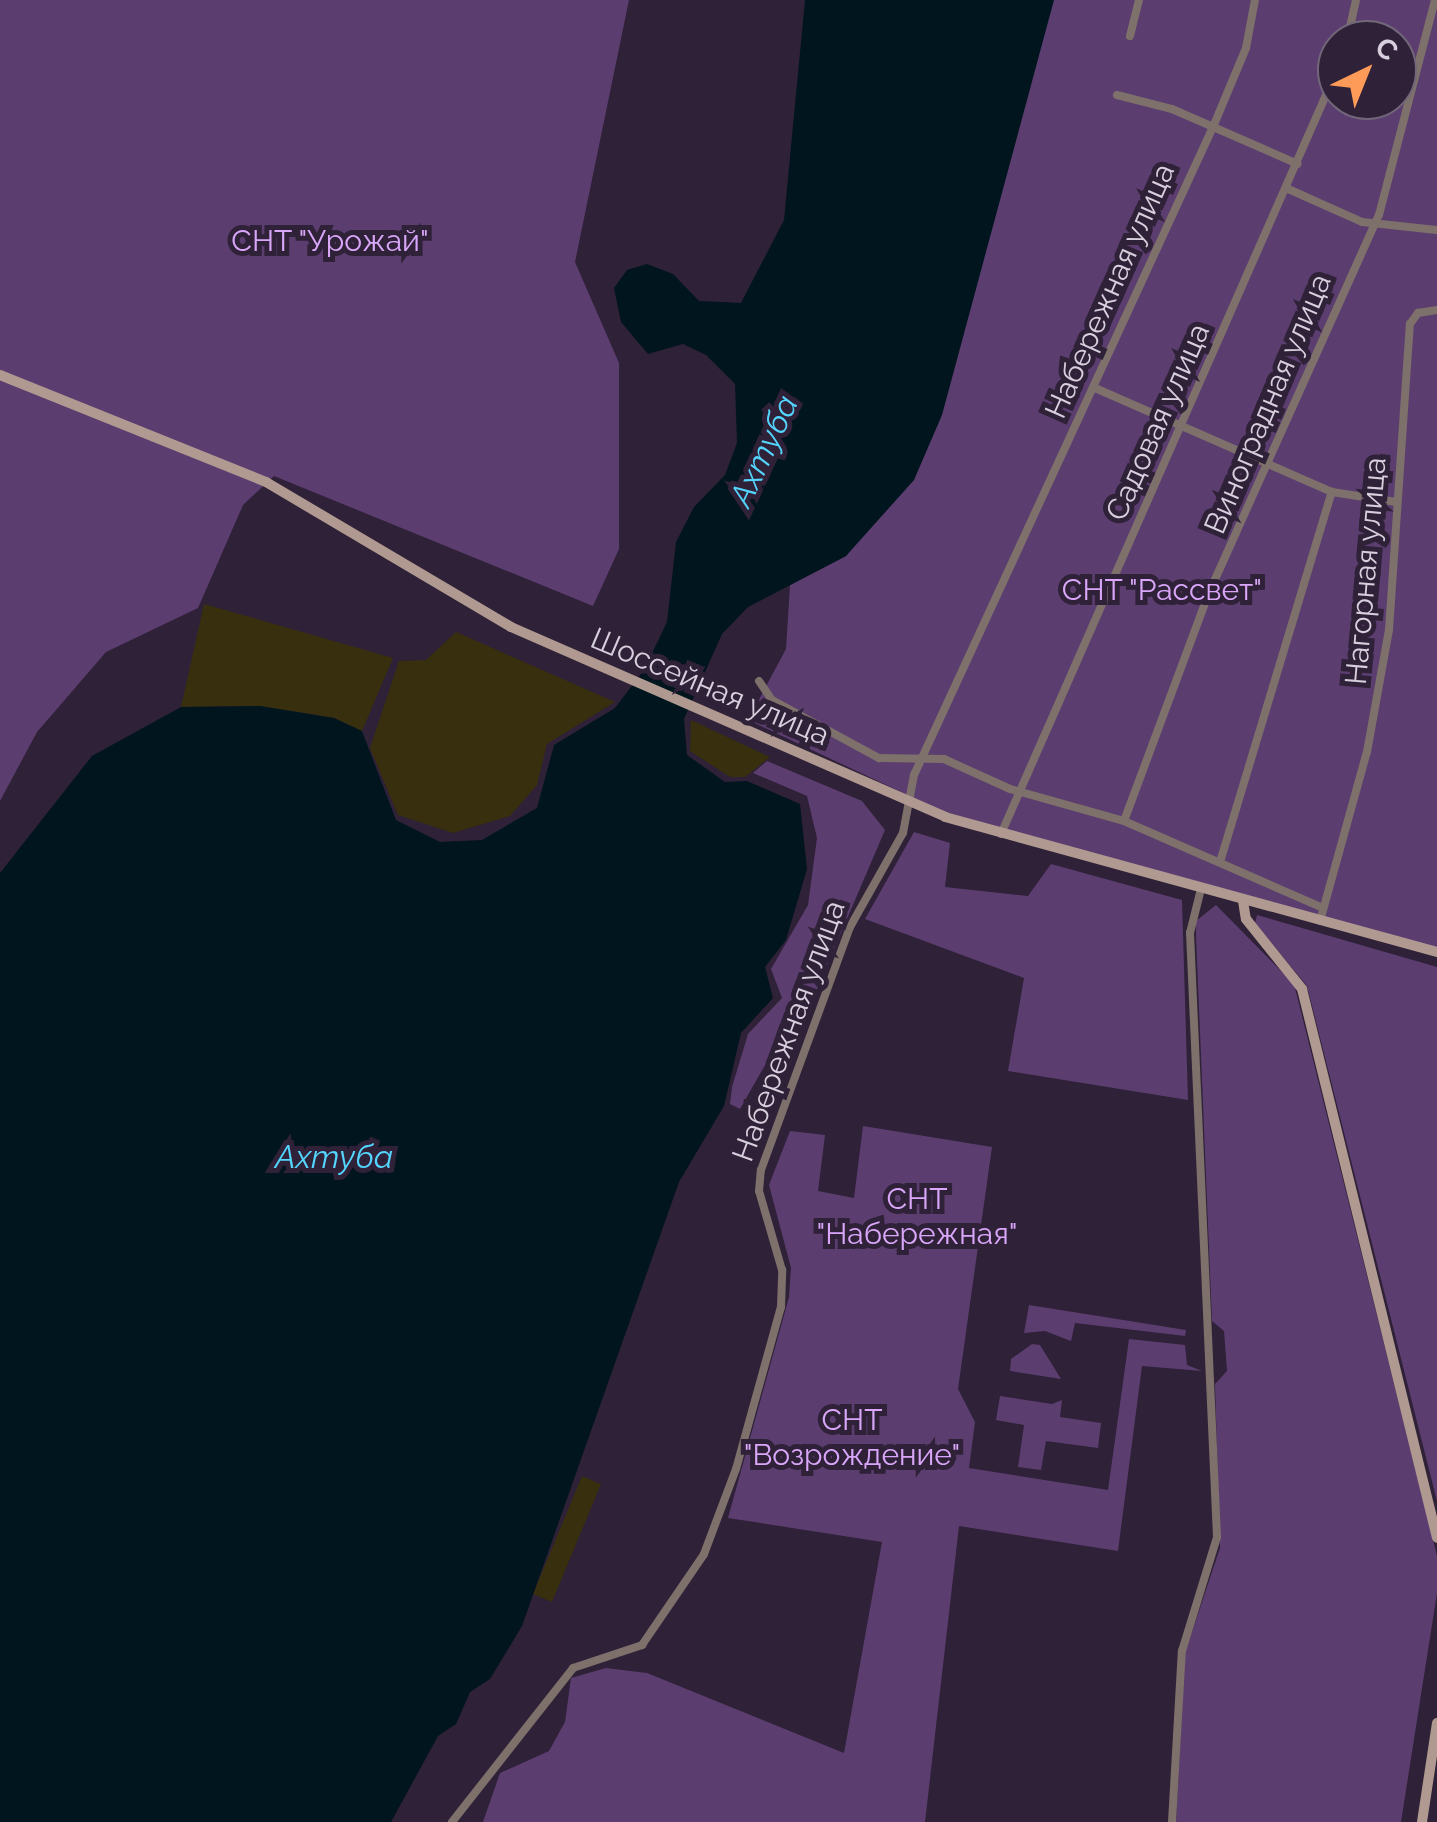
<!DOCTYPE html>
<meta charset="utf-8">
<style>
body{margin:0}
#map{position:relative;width:1437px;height:1822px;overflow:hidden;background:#2f2137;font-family:Raleway,sans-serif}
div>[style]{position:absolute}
.green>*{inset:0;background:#5c3d70}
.sand>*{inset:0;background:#372f0e}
.water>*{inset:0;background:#00151d}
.street>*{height:8px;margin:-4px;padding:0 4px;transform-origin:4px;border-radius:4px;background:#7e706a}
.secondary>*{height:10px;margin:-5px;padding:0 5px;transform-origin:5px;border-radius:5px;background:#af9990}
span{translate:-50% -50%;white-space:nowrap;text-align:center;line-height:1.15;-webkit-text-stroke:10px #2f2137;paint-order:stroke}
.park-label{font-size:30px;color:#d9a6f9}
.street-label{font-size:30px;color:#d7cfdd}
.water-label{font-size:32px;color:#53d5fd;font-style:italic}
.north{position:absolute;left:1317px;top:20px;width:100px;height:100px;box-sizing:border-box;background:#2f2137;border:2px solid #726779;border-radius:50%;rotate:43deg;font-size:28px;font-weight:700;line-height:40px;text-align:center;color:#d7cfdd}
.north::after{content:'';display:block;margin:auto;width:35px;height:45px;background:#fe9b59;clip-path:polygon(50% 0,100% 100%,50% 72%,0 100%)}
</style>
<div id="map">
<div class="green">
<div style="clip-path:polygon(0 0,629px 0,575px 262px,619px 363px,619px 549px,593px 606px,274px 476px,243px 505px,198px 608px,106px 652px,37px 732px,0 801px)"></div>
<div style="clip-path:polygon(evenodd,1052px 0,1437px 0,1437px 948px,948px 814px,748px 720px,786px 649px,790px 585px,846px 556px,932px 438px,1052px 0,1337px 40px,1397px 40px,1397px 100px,1337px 100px,1337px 40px)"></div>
<div style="clip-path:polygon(767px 761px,862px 801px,885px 830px,808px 1010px,785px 1030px,740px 1109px,730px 1104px,732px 1087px,748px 1034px,782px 998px,771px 969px,808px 905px,817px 838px,807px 796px,753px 773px)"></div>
<div style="clip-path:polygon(914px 832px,950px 843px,945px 887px,1028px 896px,1051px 864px,1182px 900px,1188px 1100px,1008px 1071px,1024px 978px,865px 919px)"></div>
<div style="clip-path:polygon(1216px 905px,1294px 984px,1437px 1556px,1437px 1593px,1401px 1822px,1176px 1822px,1185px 1653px,1220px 1548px,1215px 1384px,1227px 1371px,1224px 1331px,1212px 1321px,1196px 936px,1196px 921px)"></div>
<div style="clip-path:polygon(1257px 915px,1437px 967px,1437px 1501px,1307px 986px,1255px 923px)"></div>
<div style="clip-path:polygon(863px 1126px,992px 1147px,958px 1389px,975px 1422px,969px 1468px,1108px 1490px,1129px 1339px,1185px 1345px,1187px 1365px,1202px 1371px,1142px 1366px,1118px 1551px,959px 1526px,925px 1822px,483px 1822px,500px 1773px,549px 1751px,565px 1722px,571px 1678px,606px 1668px,647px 1673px,844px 1753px,882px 1542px,728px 1518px,789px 1297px,791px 1268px,769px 1185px,790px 1131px,825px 1135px,818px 1191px,854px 1198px)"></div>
<div style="clip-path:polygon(1029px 1305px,1186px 1330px,1185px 1336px,1075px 1323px,1071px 1341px,1045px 1331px,1024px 1333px)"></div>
<div style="clip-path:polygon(1032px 1344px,1040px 1345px,1061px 1379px,1010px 1371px,1011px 1359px)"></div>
<div style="clip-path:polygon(1000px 1396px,1052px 1404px,1062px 1400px,1060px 1417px,1101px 1423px,1098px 1448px,1046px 1441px,1041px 1470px,1018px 1467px,1024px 1425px,996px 1420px)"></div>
</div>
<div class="sand">
<div style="clip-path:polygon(204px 604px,393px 658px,362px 731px,334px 718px,260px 706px,181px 707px)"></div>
<div style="clip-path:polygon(456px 632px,615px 702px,547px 744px,537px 785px,510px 816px,453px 833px,398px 815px,370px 748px,399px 661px,426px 660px)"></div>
<div style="clip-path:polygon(691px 720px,770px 757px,745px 777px,730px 777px,690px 751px)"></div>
<div style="clip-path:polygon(582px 1476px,601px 1484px,552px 1602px,533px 1594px)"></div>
</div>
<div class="water">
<div style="clip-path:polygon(805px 0,1054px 0,942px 415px,914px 480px,846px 556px,748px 607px,722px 634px,684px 719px,687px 755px,725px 782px,747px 781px,800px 804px,807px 869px,786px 940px,765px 967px,773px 998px,741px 1033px,724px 1106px,679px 1182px,522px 1626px,490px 1679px,470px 1692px,456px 1724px,438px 1736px,391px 1822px,0 1822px,0 873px,92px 756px,181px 707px,260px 706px,334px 718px,362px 731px,396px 820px,440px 842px,482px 840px,537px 808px,554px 745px,615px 708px,644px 670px,667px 622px,676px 542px,694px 507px,725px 475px,737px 443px,735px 384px,706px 355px,683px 344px,648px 354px,621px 322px,614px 288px,627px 270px,647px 264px,673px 274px,699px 301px,741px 303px,784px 220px)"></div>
</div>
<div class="street">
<div style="left:1130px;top:36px;width:37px;rotate:-76deg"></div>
<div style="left:1347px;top:40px;width:41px;rotate:-77.3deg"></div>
<div style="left:1117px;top:95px;width:57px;rotate:14.3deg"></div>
<div style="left:1172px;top:109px;width:137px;rotate:23.6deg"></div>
<div style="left:1286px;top:188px;width:83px;rotate:24.1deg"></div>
<div style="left:1362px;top:222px;width:75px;rotate:6.1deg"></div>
<div style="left:1095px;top:388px;width:259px;rotate:23.7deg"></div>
<div style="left:1332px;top:492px;width:65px;rotate:8.9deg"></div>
<div style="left:759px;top:681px;width:23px;rotate:56deg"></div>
<div style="left:772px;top:700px;width:122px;rotate:28.5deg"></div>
<div style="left:879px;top:758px;width:65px;rotate:0.9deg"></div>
<div style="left:944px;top:759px;width:72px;rotate:24.4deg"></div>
<div style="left:1010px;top:789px;width:118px;rotate:15.7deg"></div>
<div style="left:1124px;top:821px;width:217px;rotate:23.6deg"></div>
<div style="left:1124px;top:821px;width:241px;rotate:-69.6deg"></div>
<div style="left:1208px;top:595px;width:417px;rotate:-65.8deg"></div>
<div style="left:1379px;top:215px;width:222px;rotate:-75.4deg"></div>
<div style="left:1001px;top:834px;width:835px;rotate:-66.26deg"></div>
<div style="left:1220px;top:862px;width:387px;rotate:-73.2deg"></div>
<div style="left:1320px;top:921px;width:175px;rotate:-74.5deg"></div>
<div style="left:1367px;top:752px;width:124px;rotate:-79.8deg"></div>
<div style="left:1389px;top:630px;width:307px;rotate:-86.1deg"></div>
<div style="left:1410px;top:324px;width:14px;rotate:-54deg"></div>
<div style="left:1418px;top:313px;width:19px;rotate:-9deg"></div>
<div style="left:452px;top:1822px;width:196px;rotate:-51.8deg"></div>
<div style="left:573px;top:1668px;width:73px;rotate:-18.4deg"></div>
<div style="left:642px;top:1645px;width:110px;rotate:-55.7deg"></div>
<div style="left:704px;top:1554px;width:91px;rotate:-69.4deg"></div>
<div style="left:736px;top:1469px;width:168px;rotate:-74.5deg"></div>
<div style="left:781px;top:1307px;width:37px;rotate:-88deg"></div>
<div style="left:782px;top:1270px;width:82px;rotate:-106.2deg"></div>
<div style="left:759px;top:1191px;width:21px;rotate:-85deg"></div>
<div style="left:761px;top:1170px;width:259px;rotate:-69.9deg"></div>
<div style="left:850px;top:927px;width:108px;rotate:-60.6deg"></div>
<div style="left:903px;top:833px;width:59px;rotate:-79.3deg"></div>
<div style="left:914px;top:775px;width:714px;rotate:-65.23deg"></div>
<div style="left:1213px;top:127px;width:86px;rotate:-67.3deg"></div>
<div style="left:1246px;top:48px;width:49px;rotate:-79.4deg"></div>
<div style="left:1172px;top:1822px;width:171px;rotate:-86.7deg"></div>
<div style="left:1182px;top:1651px;width:119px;rotate:-72.9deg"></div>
<div style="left:1217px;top:1537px;width:605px;rotate:-92.56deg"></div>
<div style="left:1190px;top:933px;width:45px;rotate:-76deg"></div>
</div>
<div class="secondary">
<div style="left:0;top:375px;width:287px;rotate:21.9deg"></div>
<div style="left:266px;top:482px;width:285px;rotate:30.6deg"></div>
<div style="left:511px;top:627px;width:474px;rotate:23.6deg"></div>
<div style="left:945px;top:817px;width:510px;rotate:15.34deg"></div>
<div style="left:1243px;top:901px;width:18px;rotate:81deg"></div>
<div style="left:1246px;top:919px;width:90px;rotate:51.3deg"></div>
<div style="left:1302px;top:989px;width:565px;rotate:76.18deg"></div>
<div style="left:1422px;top:1822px;width:100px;rotate:-81.4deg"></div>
</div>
<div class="park-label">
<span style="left:330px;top:241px">СНТ "Урожай"</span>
<span style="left:1162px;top:590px">СНТ "Рассвет"</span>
<span style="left:917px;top:1216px">СНТ<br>"Набережная"</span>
<span style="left:852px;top:1437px">СНТ<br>"Возрождение"</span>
</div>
<div class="street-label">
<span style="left:1110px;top:291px;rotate:-66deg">Набережная улица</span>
<span style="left:1268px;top:404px;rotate:-67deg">Виноградная улица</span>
<span style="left:1158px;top:422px;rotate:-66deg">Садовая улица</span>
<span style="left:1366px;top:571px;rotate:-85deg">Нагорная улица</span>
<span style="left:710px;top:687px;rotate:23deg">Шоссейная улица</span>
<span style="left:789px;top:1031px;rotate:-70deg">Набережная улица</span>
</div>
<div class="water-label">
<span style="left:764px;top:451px;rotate:-65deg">Ахтуба</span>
<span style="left:334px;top:1157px">Ахтуба</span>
</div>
<div class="north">С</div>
</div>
